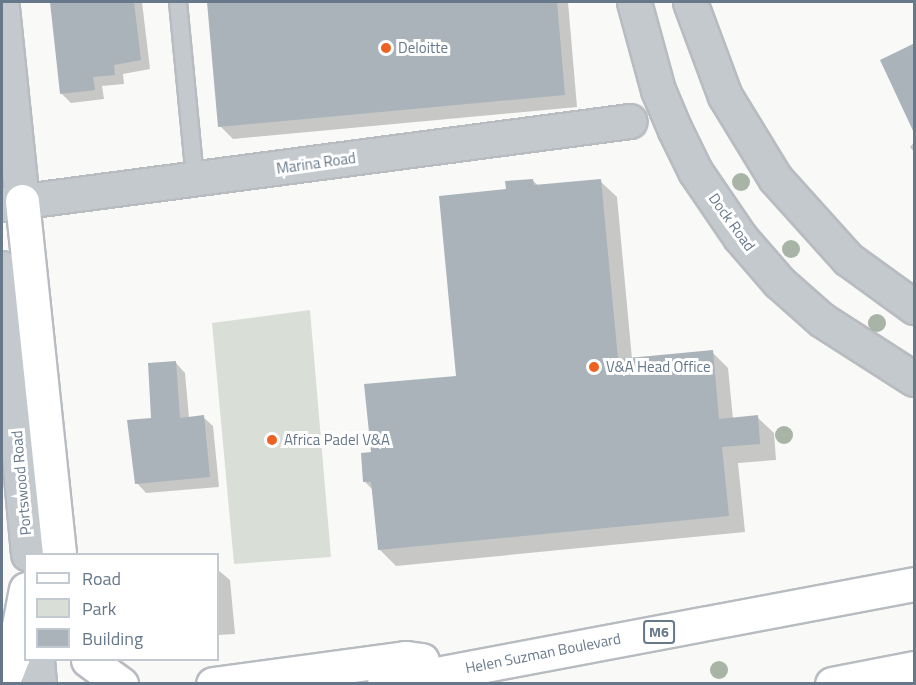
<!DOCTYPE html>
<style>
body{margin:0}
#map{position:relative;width:916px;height:685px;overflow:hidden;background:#f9faf7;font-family:"Titillium Web",sans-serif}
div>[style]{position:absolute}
.green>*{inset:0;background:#d9dfd6}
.shadow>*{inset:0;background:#0003}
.building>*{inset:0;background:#aab2ba}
.roads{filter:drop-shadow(2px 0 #b8bcc1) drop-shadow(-2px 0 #b8bcc1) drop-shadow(0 2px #b8bcc1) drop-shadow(0 -2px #b8bcc1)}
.service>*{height:16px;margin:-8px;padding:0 8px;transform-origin:8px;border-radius:8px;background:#c4c9cd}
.minor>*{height:33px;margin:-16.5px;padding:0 16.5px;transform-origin:16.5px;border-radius:16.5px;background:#c4c9cd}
.tertiary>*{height:33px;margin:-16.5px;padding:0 16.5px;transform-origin:16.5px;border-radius:16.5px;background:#c4c9cd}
.primary>*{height:33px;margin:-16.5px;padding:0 16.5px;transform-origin:16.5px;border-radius:16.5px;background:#fff}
.trees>*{width:18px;height:18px;margin:-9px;border-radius:50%;background:#a8b4a5}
.dots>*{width:16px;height:16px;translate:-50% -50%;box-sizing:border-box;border:3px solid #fff;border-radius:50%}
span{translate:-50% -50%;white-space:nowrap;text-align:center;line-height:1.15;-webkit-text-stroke:6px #fff;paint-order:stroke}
.shield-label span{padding:2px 4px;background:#fff;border:2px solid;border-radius:4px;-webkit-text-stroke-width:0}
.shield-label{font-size:14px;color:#67788a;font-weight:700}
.poi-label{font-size:15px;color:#67788a}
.left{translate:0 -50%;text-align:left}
.street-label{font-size:15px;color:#67788a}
.frame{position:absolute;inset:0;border:3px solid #67788a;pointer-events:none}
.legend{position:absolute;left:24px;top:553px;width:195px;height:108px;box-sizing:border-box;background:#fff;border:2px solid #c2c9d0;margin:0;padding:8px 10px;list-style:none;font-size:18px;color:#67788a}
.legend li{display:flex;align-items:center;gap:12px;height:30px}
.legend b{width:30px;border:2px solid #c2c9d0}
</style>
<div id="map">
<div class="green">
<div style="clip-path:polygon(310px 310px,331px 557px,234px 564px,212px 323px)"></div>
</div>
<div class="shadow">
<div style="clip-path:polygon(52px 2px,142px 2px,150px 69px,123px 74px,124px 84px,102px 86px,104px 99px,71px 103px,61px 93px)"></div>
<div style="clip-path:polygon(209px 2px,568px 2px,577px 107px,233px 139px,220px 126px)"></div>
<div style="clip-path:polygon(914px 142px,914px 152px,910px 147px)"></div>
<div style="clip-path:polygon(533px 181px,539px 186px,600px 181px,617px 197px,632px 359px,712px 352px,728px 368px,733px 419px,757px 417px,774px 433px,776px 460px,738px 463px,745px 532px,396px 566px,379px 549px,373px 490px,365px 482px,372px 453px,458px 377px,507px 191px)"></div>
<div style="clip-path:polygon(176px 363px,185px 373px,189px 418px,203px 417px,213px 426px,219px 487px,146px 493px,137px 483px,153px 419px)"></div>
<div style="clip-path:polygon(218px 570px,230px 580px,235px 634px,218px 635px)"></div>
</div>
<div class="building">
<div style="clip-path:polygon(50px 2px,134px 2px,141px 60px,114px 65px,115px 75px,93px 77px,95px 90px,60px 94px)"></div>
<div style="clip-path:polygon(207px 2px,557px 2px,565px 95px,218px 127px)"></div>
<div style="clip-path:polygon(915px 43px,915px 135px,880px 60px)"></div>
<div style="clip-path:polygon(533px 179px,534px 185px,601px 179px,618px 359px,713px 350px,719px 419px,758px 415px,760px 444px,722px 447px,729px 516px,378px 550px,371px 482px,363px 482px,361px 453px,371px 452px,364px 384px,456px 376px,439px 196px,506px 189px,505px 181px)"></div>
<div style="clip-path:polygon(176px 361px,180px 418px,204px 415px,210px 477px,135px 484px,127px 420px,151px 418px,148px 363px)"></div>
</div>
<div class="roads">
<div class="service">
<div style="left:178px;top:2px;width:178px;rotate:84.5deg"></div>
</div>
<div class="minor">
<div style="left:2px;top:204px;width:633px;rotate:-7.53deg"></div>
</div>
<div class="tertiary">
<div style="left:634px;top:2px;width:91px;rotate:74.7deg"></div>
<div style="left:658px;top:90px;width:43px;rotate:67deg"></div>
<div style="left:675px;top:130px;width:46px;rotate:64deg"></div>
<div style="left:695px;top:171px;width:80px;rotate:55.7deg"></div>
<div style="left:740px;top:237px;width:60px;rotate:49.1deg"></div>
<div style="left:779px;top:282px;width:57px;rotate:41.5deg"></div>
<div style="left:822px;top:320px;width:109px;rotate:32.7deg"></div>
<div style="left:690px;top:2px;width:100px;rotate:69.6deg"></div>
<div style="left:725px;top:96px;width:96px;rotate:58.6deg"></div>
<div style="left:775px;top:178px;width:109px;rotate:48deg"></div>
<div style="left:848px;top:259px;width:82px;rotate:36deg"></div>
<div style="left:2px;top:8px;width:194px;rotate:84.1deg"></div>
<div style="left:2px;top:268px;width:287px;rotate:84.8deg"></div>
<div style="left:37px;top:660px;width:24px;rotate:85deg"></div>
</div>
<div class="primary">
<div style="left:22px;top:201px;width:355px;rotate:84deg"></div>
<div style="left:88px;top:660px;width:41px;rotate:36deg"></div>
<div style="left:2px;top:684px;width:30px;rotate:-69deg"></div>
<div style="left:13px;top:656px;width:68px;rotate:-79deg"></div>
<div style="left:213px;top:684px;width:194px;rotate:-7.7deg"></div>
<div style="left:405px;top:658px;width:17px;rotate:7deg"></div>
<div style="left:384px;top:684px;width:539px;rotate:-10.68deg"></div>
<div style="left:832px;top:684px;width:84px;rotate:-11deg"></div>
</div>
</div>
<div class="trees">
<div style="left:741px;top:182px"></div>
<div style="left:791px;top:249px"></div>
<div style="left:877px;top:323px"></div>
<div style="left:784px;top:435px"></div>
<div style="left:719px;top:670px"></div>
</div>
<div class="dots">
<div style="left:386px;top:48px;background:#ed6123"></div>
<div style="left:594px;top:367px;background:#ed6123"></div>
<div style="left:272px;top:440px;background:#ed6123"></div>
</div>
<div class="shield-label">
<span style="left:659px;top:632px">M6</span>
</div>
<div class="poi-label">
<span class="left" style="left:398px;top:48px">Deloitte</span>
<span class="left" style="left:606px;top:367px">V&amp;A Head Office</span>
<span class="left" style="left:284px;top:440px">Africa Padel V&amp;A</span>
</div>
<div class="street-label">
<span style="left:316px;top:163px;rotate:-8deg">Marina Road</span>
<span style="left:732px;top:222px;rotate:54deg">Dock Road</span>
<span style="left:21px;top:483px;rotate:-95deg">Portswood Road</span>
<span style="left:543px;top:653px;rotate:-11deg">Helen Suzman Boulevard</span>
</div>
<div class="frame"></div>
<ul class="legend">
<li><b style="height:8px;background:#fff"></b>Road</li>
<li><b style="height:16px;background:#d9dfd6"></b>Park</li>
<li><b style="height:16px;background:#aab2ba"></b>Building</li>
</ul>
</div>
